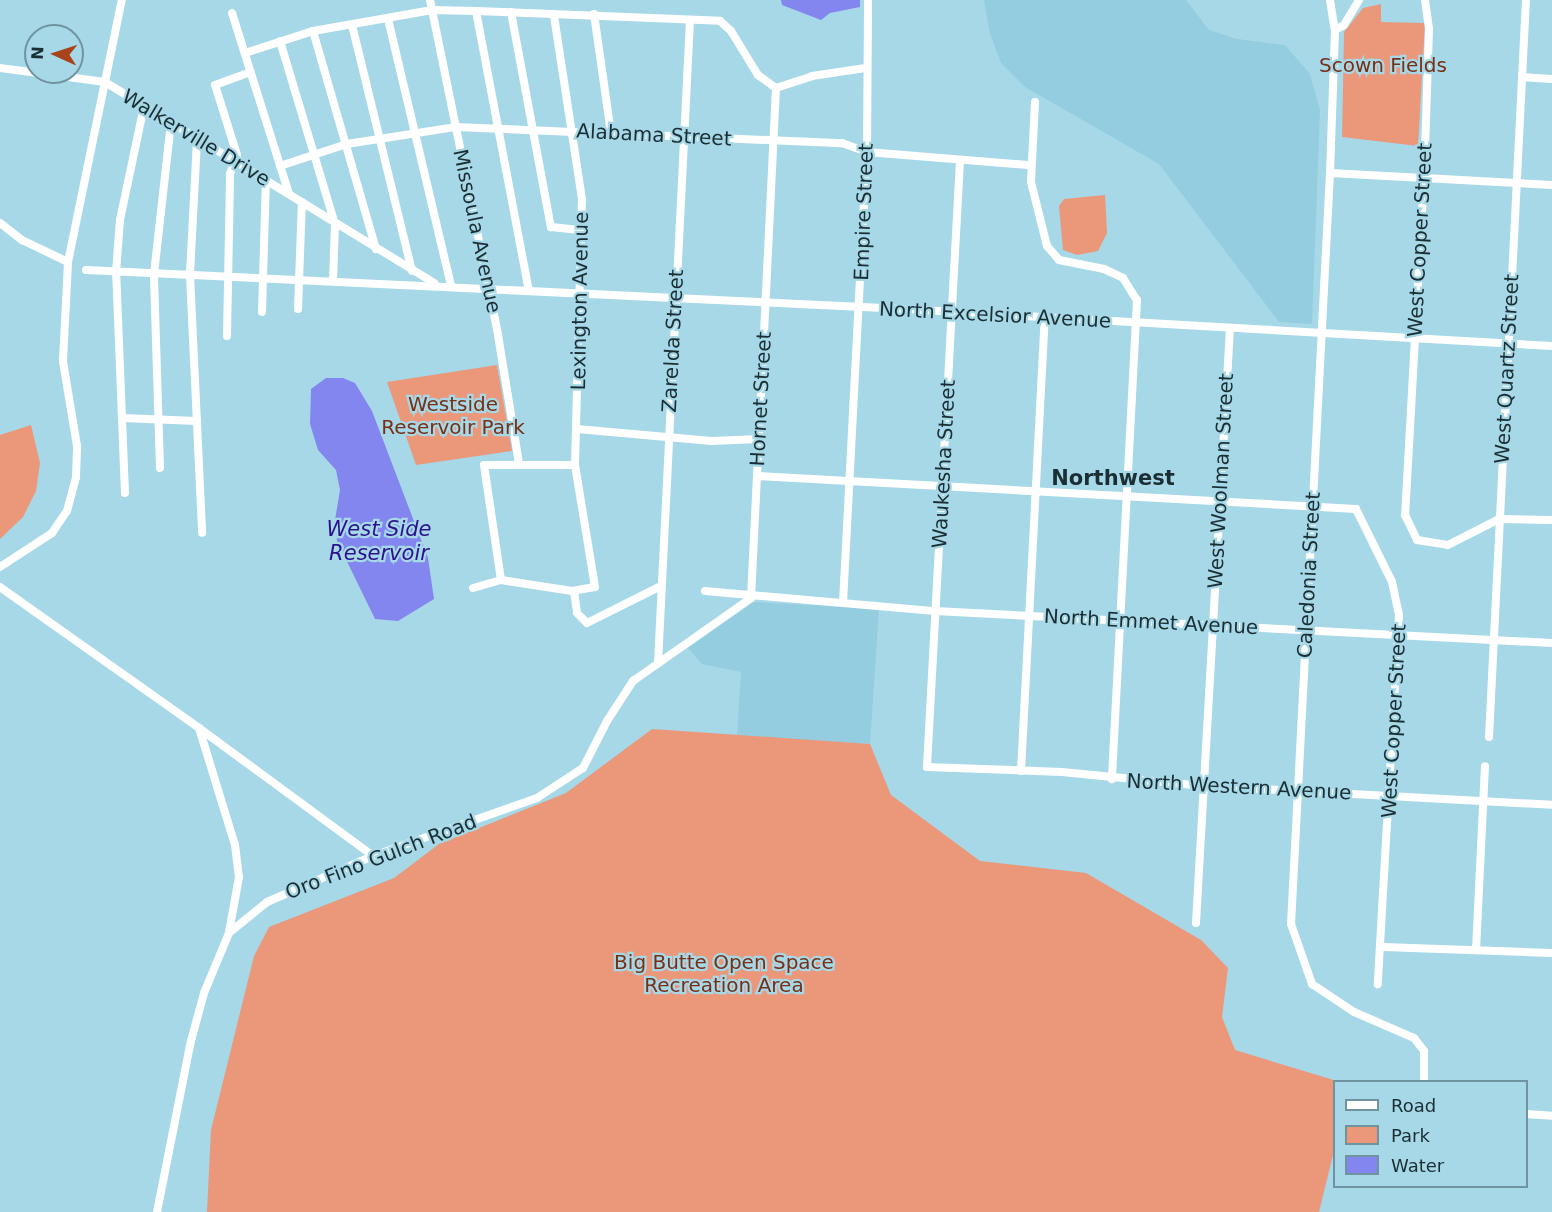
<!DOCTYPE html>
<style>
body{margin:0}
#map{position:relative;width:1552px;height:1212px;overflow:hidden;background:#a7d8e7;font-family:"DejaVu Sans",sans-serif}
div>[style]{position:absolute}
.built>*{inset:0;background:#94cde0}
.green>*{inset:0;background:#eb977a}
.water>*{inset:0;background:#8286ee}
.minor>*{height:8px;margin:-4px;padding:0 4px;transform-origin:4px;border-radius:4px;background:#fff}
span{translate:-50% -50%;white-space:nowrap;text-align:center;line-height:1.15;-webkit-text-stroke:4.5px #a7d8e7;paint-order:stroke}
.park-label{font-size:20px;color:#782f14}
.street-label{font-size:20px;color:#1a2e34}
.neighbourhood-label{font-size:21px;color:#1a2e34;font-weight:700}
.water-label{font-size:21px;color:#2d128e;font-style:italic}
.legend{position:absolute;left:1333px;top:1080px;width:195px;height:108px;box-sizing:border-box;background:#a7d8e7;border:2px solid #6f949f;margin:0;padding:8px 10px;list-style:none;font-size:18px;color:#1a2e34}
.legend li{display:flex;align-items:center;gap:12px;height:30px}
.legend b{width:30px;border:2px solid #6f949f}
.north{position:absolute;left:24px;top:24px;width:60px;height:60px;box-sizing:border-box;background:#a7d8e7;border:2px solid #6f949f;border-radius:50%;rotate:273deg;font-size:16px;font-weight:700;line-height:24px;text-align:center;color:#1a2e34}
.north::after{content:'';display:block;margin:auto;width:21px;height:27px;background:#a9431b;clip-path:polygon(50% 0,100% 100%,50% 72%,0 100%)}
</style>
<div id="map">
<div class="built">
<div style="clip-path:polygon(984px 0,1186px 0,1209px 30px,1237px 39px,1285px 45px,1310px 74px,1320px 110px,1312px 324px,1279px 322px,1159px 164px,1025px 87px,1001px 63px,990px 34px)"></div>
<div style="clip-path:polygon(754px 602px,879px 609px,870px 744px,737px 736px,741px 672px,702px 664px,688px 648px)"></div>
</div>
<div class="green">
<div style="clip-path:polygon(1381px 4px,1381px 22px,1425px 23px,1418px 146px,1342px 137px,1344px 32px,1363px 8px)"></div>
<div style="clip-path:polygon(1105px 195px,1107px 233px,1098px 251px,1077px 255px,1063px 250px,1059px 206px,1064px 199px)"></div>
<div style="clip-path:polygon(497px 365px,512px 451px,416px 465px,387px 382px)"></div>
<div style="clip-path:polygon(31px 425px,40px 463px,36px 491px,23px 517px,0 539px,0 435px)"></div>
<div style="clip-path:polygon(652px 729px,870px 744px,891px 795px,980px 861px,1086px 873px,1201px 940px,1228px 968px,1222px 1017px,1235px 1050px,1337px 1081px,1334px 1151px,1319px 1212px,207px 1212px,211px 1130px,254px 956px,269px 927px,394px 878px,439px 844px,566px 793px)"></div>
</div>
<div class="water">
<div style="clip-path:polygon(781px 0,860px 0,860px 7px,830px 13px,821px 20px,782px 5px)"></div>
<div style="clip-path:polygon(326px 378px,343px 378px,355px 383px,372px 411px,428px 558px,434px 599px,398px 621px,375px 619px,337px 541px,335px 520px,340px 490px,336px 470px,318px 450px,310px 424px,311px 389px)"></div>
</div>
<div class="minor">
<div style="left:430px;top:0;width:342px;rotate:78.5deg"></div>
<div style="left:498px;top:335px;width:130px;rotate:80.7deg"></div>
<div style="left:1330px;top:0;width:30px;rotate:81deg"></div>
<div style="left:1335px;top:30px;width:143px;rotate:92deg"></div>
<div style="left:1330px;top:173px;width:752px;rotate:92.97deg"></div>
<div style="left:1291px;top:924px;width:64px;rotate:70.7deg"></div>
<div style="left:1312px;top:984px;width:50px;rotate:33.7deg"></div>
<div style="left:1354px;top:1012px;width:65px;rotate:23.4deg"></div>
<div style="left:1414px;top:1038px;width:16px;rotate:52deg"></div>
<div style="left:1424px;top:1051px;width:31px;rotate:90deg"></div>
<div style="left:1425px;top:0;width:29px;rotate:82deg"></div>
<div style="left:1429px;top:29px;width:148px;rotate:91.9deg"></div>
<div style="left:1424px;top:177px;width:339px;rotate:93.2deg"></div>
<div style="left:1405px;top:515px;width:28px;rotate:64deg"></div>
<div style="left:1417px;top:540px;width:31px;rotate:9deg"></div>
<div style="left:1448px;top:545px;width:57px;rotate:-27deg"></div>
<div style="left:1499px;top:519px;width:53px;rotate:1.1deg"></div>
<div style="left:476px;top:11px;width:285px;rotate:79.3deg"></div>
<div style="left:511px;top:12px;width:219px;rotate:79.5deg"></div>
<div style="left:551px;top:227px;width:31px;rotate:6deg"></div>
<div style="left:232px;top:13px;width:190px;rotate:72.5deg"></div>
<div style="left:594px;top:14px;width:121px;rotate:81.9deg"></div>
<div style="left:388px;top:19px;width:274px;rotate:76.7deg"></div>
<div style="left:352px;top:25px;width:253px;rotate:76.3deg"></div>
<div style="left:1335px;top:30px;width:10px;rotate:-29deg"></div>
<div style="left:1344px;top:25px;width:29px;rotate:-59deg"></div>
<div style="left:313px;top:31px;width:227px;rotate:73.9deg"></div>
<div style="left:280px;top:41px;width:191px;rotate:73.3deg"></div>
<div style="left:335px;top:224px;width:57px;rotate:92deg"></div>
<div style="left:245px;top:53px;width:71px;rotate:-17.9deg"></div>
<div style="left:313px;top:31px;width:121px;rotate:-10deg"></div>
<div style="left:432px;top:10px;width:44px;rotate:1.3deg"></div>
<div style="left:476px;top:11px;width:244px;rotate:2.3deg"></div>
<div style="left:720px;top:21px;width:15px;rotate:42deg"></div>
<div style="left:731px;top:31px;width:52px;rotate:58.5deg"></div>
<div style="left:758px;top:75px;width:22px;rotate:36deg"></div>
<div style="left:776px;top:88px;width:38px;rotate:-18deg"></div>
<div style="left:812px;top:76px;width:54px;rotate:-8.6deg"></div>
<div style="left:0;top:68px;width:106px;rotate:7.6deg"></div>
<div style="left:105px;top:82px;width:386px;rotate:31.4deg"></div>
<div style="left:1522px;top:77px;width:30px;rotate:4deg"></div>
<div style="left:1035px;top:102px;width:80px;rotate:92.9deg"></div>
<div style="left:1031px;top:182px;width:66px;rotate:76deg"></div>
<div style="left:1047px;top:246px;width:18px;rotate:49deg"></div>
<div style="left:1059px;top:260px;width:46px;rotate:11.3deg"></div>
<div style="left:1104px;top:269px;width:21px;rotate:25deg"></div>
<div style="left:1123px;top:278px;width:26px;rotate:58deg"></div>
<div style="left:1137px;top:300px;width:480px;rotate:93deg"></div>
<div style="left:197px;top:140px;width:135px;rotate:93deg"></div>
<div style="left:190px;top:275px;width:258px;rotate:87.3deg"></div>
<div style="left:960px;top:161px;width:607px;rotate:93.12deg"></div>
<div style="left:927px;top:767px;width:135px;rotate:2.1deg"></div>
<div style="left:1062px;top:772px;width:143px;rotate:5.6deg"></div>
<div style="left:1204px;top:786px;width:349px;rotate:3.1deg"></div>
<div style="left:280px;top:166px;width:71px;rotate:-18.2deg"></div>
<div style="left:347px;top:144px;width:109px;rotate:-8.9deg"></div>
<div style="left:455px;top:127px;width:387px;rotate:2.4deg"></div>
<div style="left:842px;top:143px;width:27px;rotate:20deg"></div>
<div style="left:867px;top:152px;width:164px;rotate:4.6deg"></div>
<div style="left:1330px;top:173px;width:222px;rotate:3.1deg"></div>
<div style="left:0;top:223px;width:28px;rotate:38deg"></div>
<div style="left:22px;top:240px;width:51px;rotate:25.6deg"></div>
<div style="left:86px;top:270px;width:819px;rotate:2.73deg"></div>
<div style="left:904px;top:309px;width:649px;rotate:3.27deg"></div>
<div style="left:298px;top:309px;width:107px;rotate:-87.9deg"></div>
<div style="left:262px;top:312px;width:131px;rotate:-88.3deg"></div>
<div style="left:227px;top:336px;width:162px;rotate:-88.9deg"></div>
<div style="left:230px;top:174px;width:20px;rotate:-70deg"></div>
<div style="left:237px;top:155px;width:73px;rotate:-107.4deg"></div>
<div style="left:215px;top:85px;width:38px;rotate:-20deg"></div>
<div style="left:122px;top:418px;width:75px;rotate:2.3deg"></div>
<div style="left:577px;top:429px;width:135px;rotate:5.1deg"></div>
<div style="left:711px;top:441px;width:48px;rotate:-2.4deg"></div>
<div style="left:160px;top:468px;width:194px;rotate:-91.8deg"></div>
<div style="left:154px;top:274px;width:152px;rotate:-83.6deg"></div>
<div style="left:757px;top:476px;width:600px;rotate:3.15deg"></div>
<div style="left:1356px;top:509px;width:81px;rotate:63.7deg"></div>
<div style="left:1392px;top:582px;width:34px;rotate:78deg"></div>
<div style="left:1399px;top:615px;width:370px;rotate:93.3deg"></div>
<div style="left:125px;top:493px;width:221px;rotate:-92.3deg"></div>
<div style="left:116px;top:272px;width:52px;rotate:-85.6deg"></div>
<div style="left:120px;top:220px;width:116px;rotate:-78.1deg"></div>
<div style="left:0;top:567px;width:62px;rotate:-33.2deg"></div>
<div style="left:52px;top:533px;width:27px;rotate:-56deg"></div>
<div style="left:67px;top:511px;width:35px;rotate:-75deg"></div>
<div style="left:76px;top:477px;width:31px;rotate:-88deg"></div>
<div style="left:77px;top:446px;width:86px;rotate:-99.4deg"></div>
<div style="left:63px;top:361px;width:99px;rotate:-87.1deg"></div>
<div style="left:68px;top:262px;width:268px;rotate:-78.4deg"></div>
<div style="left:501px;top:580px;width:116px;rotate:-98.4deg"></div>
<div style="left:484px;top:465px;width:91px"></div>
<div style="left:0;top:587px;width:244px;rotate:35.3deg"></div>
<div style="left:199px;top:728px;width:122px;rotate:72.9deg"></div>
<div style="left:235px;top:845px;width:32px;rotate:83deg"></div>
<div style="left:239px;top:877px;width:56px;rotate:100.3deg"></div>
<div style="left:473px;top:588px;width:29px;rotate:-16deg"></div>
<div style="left:501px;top:580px;width:72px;rotate:8.8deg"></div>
<div style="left:572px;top:591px;width:23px;rotate:-10deg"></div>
<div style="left:595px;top:587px;width:124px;rotate:-99.3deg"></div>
<div style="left:575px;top:465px;width:266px;rotate:-88.5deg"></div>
<div style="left:582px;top:199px;width:186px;rotate:-98.7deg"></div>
<div style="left:574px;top:591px;width:22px;rotate:82deg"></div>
<div style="left:577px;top:613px;width:14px;rotate:45deg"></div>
<div style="left:587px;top:623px;width:83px;rotate:-26.6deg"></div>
<div style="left:705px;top:591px;width:231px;rotate:5deg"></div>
<div style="left:935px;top:611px;width:618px;rotate:2.97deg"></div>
<div style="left:843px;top:603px;width:452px;rotate:-87deg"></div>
<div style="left:867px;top:152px;width:152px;rotate:-89.6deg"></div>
<div style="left:658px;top:663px;width:644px;rotate:-87.15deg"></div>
<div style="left:199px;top:728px;width:216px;rotate:36.3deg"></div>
<div style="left:1489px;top:737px;width:738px;rotate:-87.13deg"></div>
<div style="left:1021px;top:771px;width:454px;rotate:-87deg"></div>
<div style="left:1196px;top:923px;width:596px;rotate:-86.73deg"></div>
<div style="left:1383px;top:947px;width:169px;rotate:2deg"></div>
<div style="left:1476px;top:950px;width:184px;rotate:-87.2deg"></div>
<div style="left:1526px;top:1114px;width:26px;rotate:4deg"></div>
<div style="left:157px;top:1212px;width:174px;rotate:-78.8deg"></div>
<div style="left:191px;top:1041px;width:50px;rotate:-74.8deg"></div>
<div style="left:204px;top:993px;width:65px;rotate:-67.4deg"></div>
<div style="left:229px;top:933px;width:49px;rotate:-39.2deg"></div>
<div style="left:267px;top:902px;width:116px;rotate:-23.5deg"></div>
<div style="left:373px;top:856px;width:174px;rotate:-19.5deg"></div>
<div style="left:537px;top:798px;width:55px;rotate:-33.1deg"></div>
<div style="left:583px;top:768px;width:53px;rotate:-62.9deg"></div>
<div style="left:607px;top:721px;width:48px;rotate:-57deg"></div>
<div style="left:633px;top:681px;width:144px;rotate:-35.1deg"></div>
<div style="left:751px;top:598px;width:511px;rotate:-87.19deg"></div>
</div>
<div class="park-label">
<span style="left:1383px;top:65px">Scown Fields</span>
<span style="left:453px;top:416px">Westside<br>Reservoir Park</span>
<span style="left:724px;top:974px">Big Butte Open Space<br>Recreation Area</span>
</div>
<div class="street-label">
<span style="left:654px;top:135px;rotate:3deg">Alabama Street</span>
<span style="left:196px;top:138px;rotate:31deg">Walkerville Drive</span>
<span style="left:864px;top:212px;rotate:-88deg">Empire Street</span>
<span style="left:477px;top:231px;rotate:78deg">Missoula Avenue</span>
<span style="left:1420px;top:240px;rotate:-87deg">West Copper Street</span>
<span style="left:580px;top:301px;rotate:-89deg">Lexington Avenue</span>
<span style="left:995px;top:315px;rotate:3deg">North Excelsior Avenue</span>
<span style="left:673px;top:341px;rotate:-87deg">Zarelda Street</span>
<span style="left:1507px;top:369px;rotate:-87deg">West Quartz Street</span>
<span style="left:761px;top:399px;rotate:-87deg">Hornet Street</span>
<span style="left:944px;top:464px;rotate:-87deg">Waukesha Street</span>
<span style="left:1221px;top:481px;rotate:-87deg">West Woolman Street</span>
<span style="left:1309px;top:575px;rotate:-87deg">Caledonia Street</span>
<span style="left:1151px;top:622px;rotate:3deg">North Emmet Avenue</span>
<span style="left:1394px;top:721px;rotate:-87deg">West Copper Street</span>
<span style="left:1239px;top:787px;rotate:3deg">North Western Avenue</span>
<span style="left:381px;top:857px;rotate:-21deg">Oro Fino Gulch Road</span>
</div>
<div class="neighbourhood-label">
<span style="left:1113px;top:478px">Northwest</span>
</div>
<div class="water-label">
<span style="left:379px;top:541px">West Side<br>Reservoir</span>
</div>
<ul class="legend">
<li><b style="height:8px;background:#fff"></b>Road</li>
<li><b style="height:16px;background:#eb977a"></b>Park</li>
<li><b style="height:16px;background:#8286ee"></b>Water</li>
</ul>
<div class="north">N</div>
</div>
